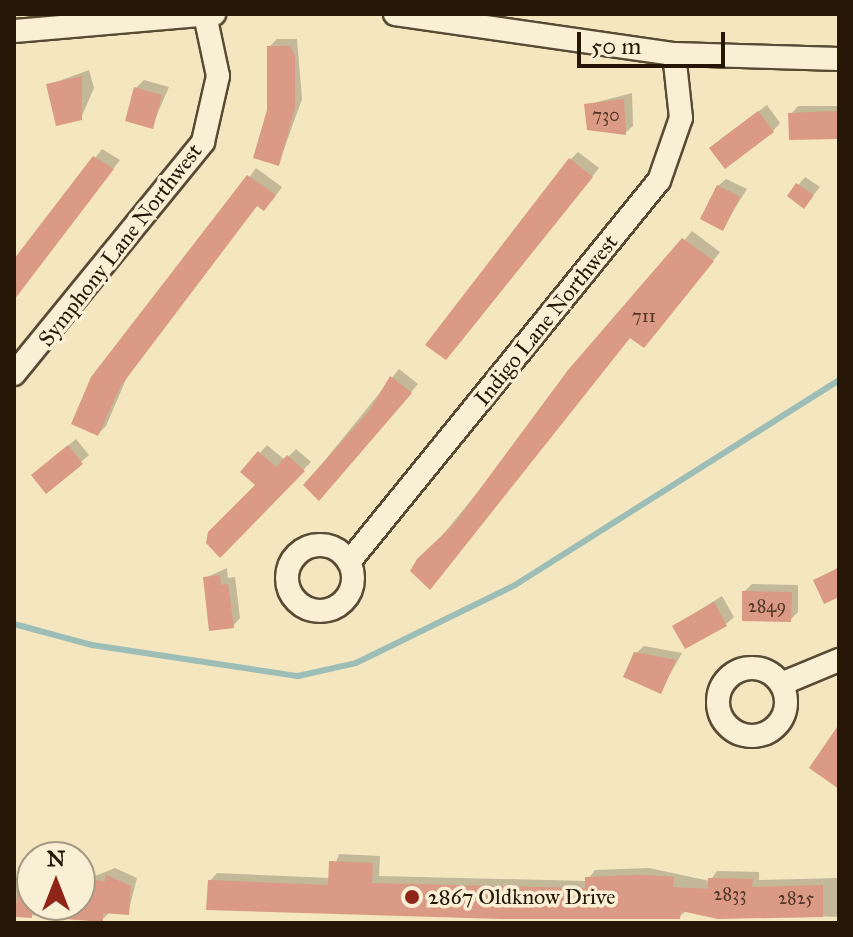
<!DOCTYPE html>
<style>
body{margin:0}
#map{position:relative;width:853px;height:937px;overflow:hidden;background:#f4e6bf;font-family:"IM FELL Great Primer",serif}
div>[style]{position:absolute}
.shadow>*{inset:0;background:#0003}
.stream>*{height:6px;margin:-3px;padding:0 3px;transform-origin:3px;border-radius:3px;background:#9cbeb7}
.building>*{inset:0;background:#da9a85}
.roads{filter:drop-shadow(2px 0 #594a34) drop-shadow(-2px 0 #594a34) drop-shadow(0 2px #594a34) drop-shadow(0 -2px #594a34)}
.minor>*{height:22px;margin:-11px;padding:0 11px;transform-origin:11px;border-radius:11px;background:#f8efd5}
.minor>.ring{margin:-11px;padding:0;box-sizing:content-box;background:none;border:22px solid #f8efd5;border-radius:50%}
.dots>*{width:22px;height:22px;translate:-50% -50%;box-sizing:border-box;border:4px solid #f8efd5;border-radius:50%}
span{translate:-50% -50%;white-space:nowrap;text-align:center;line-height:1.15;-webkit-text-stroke:7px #f8efd5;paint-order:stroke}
.number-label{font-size:18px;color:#523726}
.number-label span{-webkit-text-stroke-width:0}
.street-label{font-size:22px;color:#251606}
.poi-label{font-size:22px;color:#251606}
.left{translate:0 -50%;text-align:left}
.frame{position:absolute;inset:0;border:16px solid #251606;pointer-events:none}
.north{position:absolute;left:16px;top:841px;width:80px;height:80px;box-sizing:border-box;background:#f8efd5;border:2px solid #a49882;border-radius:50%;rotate:0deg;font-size:22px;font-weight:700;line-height:32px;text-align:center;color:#251606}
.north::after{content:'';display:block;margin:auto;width:28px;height:36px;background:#8f2418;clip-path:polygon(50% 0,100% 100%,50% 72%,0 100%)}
.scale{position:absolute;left:577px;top:32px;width:148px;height:36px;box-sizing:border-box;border:4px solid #251606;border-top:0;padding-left:10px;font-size:24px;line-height:28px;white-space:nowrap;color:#251606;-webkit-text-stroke:6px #f8efd5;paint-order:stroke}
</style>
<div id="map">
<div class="shadow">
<div style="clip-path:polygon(277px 39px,297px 39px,302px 99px,279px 163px,269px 111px,269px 47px)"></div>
<div style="clip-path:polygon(89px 70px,94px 88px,81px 118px,48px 85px)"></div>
<div style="clip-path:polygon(144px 80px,169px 87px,152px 126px,136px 88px)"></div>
<div style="clip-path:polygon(632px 93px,633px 126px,625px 133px,586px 105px)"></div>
<div style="clip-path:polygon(767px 105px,780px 123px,773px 131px,719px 140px)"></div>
<div style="clip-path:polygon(798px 106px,839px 106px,839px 137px,791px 138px,791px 114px)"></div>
<div style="clip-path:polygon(102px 149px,120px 160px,14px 299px,14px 264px)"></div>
<div style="clip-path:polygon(578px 152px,599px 168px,454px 350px,570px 160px)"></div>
<div style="clip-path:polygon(256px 168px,282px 187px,272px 201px,258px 204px,127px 377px,106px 426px,98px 434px,73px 423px)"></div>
<div style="clip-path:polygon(805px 177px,820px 187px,804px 206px,789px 196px)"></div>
<div style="clip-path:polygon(726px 179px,747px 189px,722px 229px,718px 186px)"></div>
<div style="clip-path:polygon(692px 231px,720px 252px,652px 338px,631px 336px,413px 571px)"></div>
<div style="clip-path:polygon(399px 369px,418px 384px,326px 491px,305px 485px)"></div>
<div style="clip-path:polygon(76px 439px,89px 455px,81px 462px,41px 468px)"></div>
<div style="clip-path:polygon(267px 445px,285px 460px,296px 449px,311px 462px,220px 555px,258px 485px,260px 453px)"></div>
<div style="clip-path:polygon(839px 567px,839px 594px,815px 580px)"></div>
<div style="clip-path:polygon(227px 568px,228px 578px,235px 577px,240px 618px,233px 626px,205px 578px)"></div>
<div style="clip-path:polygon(752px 584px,798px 585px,798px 612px,790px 620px,744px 592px)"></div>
<div style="clip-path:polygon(722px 596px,734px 617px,726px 624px,674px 626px)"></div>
<div style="clip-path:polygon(644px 646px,682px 653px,660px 692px,636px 653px)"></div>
<div style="clip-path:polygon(339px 854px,380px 856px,379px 876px,587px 881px,595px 870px,649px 868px,710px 881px,717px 871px,759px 872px,759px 880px,839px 878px,839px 917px,686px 911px,679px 917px,210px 881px,217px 873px,330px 878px)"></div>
<div style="clip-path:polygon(115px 868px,137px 878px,128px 913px,110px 912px,102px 920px,14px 914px,14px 877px,32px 879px,32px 905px,80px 905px,80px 882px)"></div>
</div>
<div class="stream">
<div style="left:14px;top:624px;width:81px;rotate:15.1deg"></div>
<div style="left:92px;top:645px;width:208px;rotate:8.6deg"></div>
<div style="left:298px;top:676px;width:59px;rotate:-12.6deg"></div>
<div style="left:356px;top:663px;width:177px;rotate:-26.1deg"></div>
<div style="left:515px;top:585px;width:383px;rotate:-32.3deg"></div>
</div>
<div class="building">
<div style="clip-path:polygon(267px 46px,290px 46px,295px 56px,295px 108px,279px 166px,253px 158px,267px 110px)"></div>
<div style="clip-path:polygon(82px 76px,82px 120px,56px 126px,46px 84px)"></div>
<div style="clip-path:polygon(134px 87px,162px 95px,153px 129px,125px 121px)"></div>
<div style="clip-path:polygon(624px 99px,626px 135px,587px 130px,584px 104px)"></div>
<div style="clip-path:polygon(758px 111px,774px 132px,725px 169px,709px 148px)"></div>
<div style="clip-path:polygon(837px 111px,838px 139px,789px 140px,788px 113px)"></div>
<div style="clip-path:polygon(93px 156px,114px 169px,14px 300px,14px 259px)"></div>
<div style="clip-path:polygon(569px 158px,593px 177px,446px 360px,425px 345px)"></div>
<div style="clip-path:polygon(247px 175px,276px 195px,264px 211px,257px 206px,120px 387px,98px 436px,71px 424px,91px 377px)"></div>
<div style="clip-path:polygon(796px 183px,814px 195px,804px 209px,787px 196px)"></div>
<div style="clip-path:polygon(717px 185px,740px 197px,723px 231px,700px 219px)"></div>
<div style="clip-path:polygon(682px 238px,714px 261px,644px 348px,630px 338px,430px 590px,410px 571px,417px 559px,454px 524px,568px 370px)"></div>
<div style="clip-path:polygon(390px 376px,412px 393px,319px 501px,303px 485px,370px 410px)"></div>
<div style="clip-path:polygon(68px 445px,83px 464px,46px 494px,31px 475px)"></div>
<div style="clip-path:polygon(258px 451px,276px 467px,287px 455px,305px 471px,220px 558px,206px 543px,208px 532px,255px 485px,240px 472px)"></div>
<div style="clip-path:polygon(839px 568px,839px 597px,824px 604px,813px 580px)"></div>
<div style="clip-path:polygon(220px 575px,221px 585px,228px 584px,234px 628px,209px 631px,203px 577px)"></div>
<div style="clip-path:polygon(742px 591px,792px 592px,791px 622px,742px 621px)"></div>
<div style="clip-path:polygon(714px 602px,727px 626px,685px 649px,672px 626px)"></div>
<div style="clip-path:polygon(634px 652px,676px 660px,661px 694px,623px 677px)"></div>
<div style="clip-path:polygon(839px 724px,839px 789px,809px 768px)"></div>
<div style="clip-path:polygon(329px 861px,373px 863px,372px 883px,585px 888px,585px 877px,640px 875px,674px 877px,673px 887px,708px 889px,708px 878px,753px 879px,752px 887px,823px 885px,823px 917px,718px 919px,681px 911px,680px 919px,501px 919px,206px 910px,208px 880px,328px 885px)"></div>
<div style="clip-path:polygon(106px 875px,131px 886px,129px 915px,103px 913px,103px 922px,38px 917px,38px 905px,82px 905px,84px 879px,105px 881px)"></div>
<div style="clip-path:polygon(18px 885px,32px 886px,32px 918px,15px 917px)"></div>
</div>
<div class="roads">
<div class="minor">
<div style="left:395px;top:14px;width:282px;rotate:8.2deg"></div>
<div style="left:674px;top:54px;width:165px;rotate:1.7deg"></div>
<div style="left:14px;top:31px;width:201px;rotate:-4.9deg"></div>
<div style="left:14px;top:374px;width:299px;rotate:-50.8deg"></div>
<div style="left:203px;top:142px;width:68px;rotate:-77.2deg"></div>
<div style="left:218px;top:76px;width:62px;rotate:-102deg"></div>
<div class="ring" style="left:287px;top:545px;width:44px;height:44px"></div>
<div style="left:349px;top:562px;width:491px;rotate:-50.9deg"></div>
<div style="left:659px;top:181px;width:67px;rotate:-70.8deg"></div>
<div style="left:681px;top:118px;width:64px;rotate:-96.2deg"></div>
<div class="ring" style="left:718px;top:668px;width:46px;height:46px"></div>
<div style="left:781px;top:684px;width:63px;rotate:-22.5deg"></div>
</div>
</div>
<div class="dots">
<div style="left:412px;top:897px;background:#8f2418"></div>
</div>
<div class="number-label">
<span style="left:606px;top:115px">730</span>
<span style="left:644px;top:316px">711</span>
<span style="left:767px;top:606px">2849</span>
<span style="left:730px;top:894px">2833</span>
<span style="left:796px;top:898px">2825</span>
</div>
<div class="street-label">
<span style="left:120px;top:245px;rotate:-52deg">Symphony Lane Northwest</span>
<span style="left:546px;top:320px;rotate:-51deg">Indigo Lane Northwest</span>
</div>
<div class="poi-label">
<span class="left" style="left:428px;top:897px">2867 Oldknow Drive</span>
</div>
<div class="frame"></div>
<div class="north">N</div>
<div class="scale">50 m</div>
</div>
